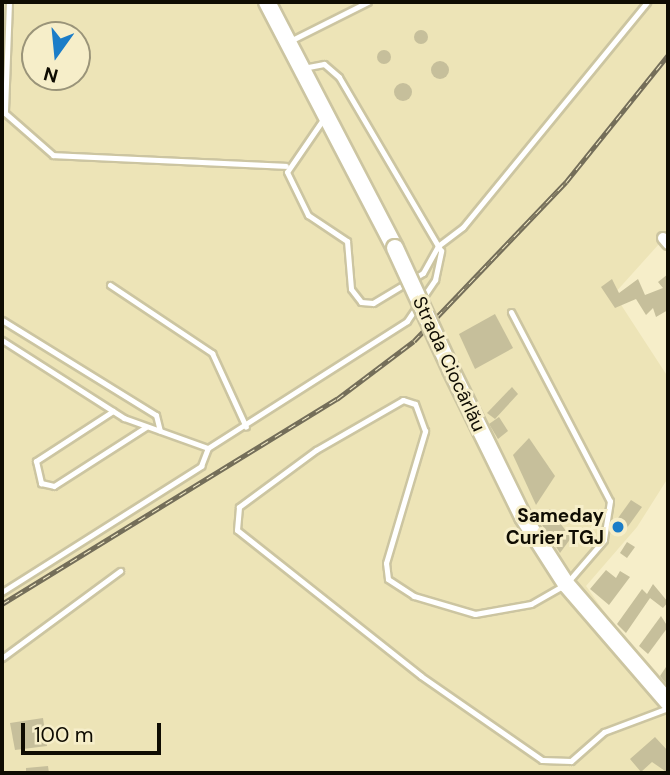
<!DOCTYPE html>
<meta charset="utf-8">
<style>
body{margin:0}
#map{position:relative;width:670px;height:775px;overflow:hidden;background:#f6eec9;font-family:"DM Sans",sans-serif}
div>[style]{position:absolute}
.built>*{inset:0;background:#ede4b7}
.building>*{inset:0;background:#c6bf9b}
.round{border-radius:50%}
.roads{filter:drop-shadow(2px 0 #ccc5a1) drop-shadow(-2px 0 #ccc5a1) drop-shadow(0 2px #ccc5a1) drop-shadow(0 -2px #ccc5a1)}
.service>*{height:5px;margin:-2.5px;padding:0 2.5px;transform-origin:2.5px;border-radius:2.5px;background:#fff}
.minor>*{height:10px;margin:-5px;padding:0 5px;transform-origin:5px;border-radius:5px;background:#fff}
.secondary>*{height:16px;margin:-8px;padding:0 8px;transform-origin:8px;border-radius:8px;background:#fff}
.rail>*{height:5px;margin-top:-2.5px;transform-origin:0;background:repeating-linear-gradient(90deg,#f6eec9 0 8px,#746e59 0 16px);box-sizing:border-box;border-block:2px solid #746e59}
.bridges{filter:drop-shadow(2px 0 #ccc5a1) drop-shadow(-2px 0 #ccc5a1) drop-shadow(0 2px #ccc5a1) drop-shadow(0 -2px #ccc5a1)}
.secondary-bridge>*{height:16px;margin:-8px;padding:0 8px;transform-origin:8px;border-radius:8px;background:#fff}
.dots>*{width:19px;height:19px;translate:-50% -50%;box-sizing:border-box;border:4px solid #f6eec9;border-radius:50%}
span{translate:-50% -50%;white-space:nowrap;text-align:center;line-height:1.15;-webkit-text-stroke:6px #f6eec9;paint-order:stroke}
.street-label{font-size:19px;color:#0f0c02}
.poi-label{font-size:19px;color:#0f0c02;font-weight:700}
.right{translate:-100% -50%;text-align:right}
.frame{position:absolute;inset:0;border:4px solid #0f0c02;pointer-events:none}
.north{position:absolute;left:21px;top:21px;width:70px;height:70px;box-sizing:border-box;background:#f6eec9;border:2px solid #9a9479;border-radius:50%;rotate:195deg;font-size:19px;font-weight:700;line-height:28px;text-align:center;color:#0f0c02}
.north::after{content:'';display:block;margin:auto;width:24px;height:32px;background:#1b7dc8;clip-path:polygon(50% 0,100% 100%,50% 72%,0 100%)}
.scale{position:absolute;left:21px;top:723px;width:140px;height:32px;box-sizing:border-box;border:4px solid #0f0c02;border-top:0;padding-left:9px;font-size:21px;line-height:24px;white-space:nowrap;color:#0f0c02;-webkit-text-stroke:5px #f6eec9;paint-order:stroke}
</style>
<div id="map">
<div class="built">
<div style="clip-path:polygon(evenodd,2px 2px,668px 2px,668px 234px,614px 294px,668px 377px,668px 478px,637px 527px,586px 586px,668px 702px,668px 773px,2px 773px,2px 2px,35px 35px,77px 35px,77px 77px,35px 77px,35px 35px)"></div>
</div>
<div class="building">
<div class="round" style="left:414px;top:30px;width:14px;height:14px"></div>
<div class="round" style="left:377px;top:50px;width:14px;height:14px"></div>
<div class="round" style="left:431px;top:61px;width:18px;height:18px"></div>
<div class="round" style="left:394px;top:83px;width:18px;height:18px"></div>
<div style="clip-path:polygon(668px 274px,668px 310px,656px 317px,653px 308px,646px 315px,636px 299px,615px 308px,601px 287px,612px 279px,619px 293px,638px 279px,645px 295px,663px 288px,658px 282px)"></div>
<div style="clip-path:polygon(495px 314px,513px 348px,475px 369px,459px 334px)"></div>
<div style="clip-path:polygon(512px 387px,518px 394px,495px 419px,487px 413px)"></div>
<div style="clip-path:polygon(499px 417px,508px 431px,498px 439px,489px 424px)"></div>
<div style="clip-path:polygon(529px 438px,555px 476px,536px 505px,513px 455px)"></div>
<div style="clip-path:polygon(631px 500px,642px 507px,624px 532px,613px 525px)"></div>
<div style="clip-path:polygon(550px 509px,571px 538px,560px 553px,537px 517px)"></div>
<div style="clip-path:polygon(627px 542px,635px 547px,627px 558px,620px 553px)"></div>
<div style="clip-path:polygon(606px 570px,616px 578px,620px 571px,630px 577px,609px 605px,590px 589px)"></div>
<div style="clip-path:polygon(653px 584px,668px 602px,663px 608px,650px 598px,626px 633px,617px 624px,642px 589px,647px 594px)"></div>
<div style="clip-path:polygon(661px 616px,668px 627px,648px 654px,639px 646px)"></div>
<div style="clip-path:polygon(668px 664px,668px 686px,660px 676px)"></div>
<div style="clip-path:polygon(43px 718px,47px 746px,15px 750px,10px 723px)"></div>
<div style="clip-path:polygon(655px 737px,668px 751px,668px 773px,652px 762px,641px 772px,630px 759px)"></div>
<div style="clip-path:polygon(48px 766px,49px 773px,26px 773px,26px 768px)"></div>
</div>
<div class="roads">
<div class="service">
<div style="left:9px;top:2px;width:111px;rotate:92.1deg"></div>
<div style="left:5px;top:113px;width:64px;rotate:41.2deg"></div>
<div style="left:53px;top:155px;width:233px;rotate:2.7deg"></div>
<div style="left:290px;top:41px;width:87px;rotate:-26.6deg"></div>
<div style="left:324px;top:118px;width:65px;rotate:124.4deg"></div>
<div style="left:287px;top:172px;width:48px;rotate:64deg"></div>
<div style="left:308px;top:215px;width:47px;rotate:33.7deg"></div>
<div style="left:347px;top:241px;width:48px;rotate:85.2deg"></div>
<div style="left:351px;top:289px;width:16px;rotate:52deg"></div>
<div style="left:361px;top:302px;width:12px;rotate:5deg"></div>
<div style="left:373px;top:303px;width:58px;rotate:-31deg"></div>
<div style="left:423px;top:273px;width:31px;rotate:-61deg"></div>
<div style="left:438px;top:246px;width:31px;rotate:-37deg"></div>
<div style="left:463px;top:227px;width:291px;rotate:-50.7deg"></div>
<div style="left:110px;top:285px;width:123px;rotate:33.7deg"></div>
<div style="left:212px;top:353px;width:81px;rotate:65.3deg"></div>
<div style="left:511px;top:312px;width:213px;rotate:62.4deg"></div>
<div style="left:610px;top:501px;width:39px;rotate:99deg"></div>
<div style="left:604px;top:540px;width:58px;rotate:130.8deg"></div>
<div style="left:566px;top:584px;width:40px;rotate:150.3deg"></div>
<div style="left:531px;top:604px;width:57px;rotate:169.9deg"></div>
<div style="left:475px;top:614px;width:64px;rotate:-163.6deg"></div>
<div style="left:414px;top:596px;width:31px;rotate:-147deg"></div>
<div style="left:388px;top:579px;width:16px;rotate:-97deg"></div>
<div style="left:386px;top:563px;width:138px;rotate:-73.5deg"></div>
<div style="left:425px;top:431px;width:29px;rotate:-110deg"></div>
<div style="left:415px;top:404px;width:13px;rotate:-162deg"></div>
<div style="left:403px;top:400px;width:100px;rotate:150.1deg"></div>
<div style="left:316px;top:450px;width:96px;rotate:143.5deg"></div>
<div style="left:239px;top:507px;width:23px;rotate:95deg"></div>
<div style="left:237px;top:530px;width:235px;rotate:38.4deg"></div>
<div style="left:421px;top:676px;width:147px;rotate:34.8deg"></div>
<div style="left:542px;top:760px;width:29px;rotate:2deg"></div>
<div style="left:571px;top:761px;width:44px;rotate:-41.3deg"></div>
<div style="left:604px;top:732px;width:68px;rotate:-20.6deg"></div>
<div style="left:2px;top:320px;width:181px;rotate:31.7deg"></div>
<div style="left:156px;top:415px;width:16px;rotate:76deg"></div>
<div style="left:2px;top:340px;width:145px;rotate:32.6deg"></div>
<div style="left:124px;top:418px;width:89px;rotate:19.7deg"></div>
<div style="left:208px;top:448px;width:236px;rotate:-32.5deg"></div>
<div style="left:407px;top:321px;width:50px;rotate:-55.7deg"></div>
<div style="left:435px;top:280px;width:30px;rotate:-78deg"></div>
<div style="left:441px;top:251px;width:202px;rotate:-120.4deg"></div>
<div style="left:339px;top:77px;width:20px;rotate:-139deg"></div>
<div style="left:324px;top:64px;width:20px;rotate:169deg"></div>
<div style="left:113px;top:411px;width:92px;rotate:147deg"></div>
<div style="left:36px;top:461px;width:23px;rotate:77deg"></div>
<div style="left:41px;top:483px;width:13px;rotate:13deg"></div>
<div style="left:54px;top:486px;width:109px;rotate:-32.7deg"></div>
<div style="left:2px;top:592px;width:236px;rotate:-32.3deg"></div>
<div style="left:201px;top:466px;width:19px;rotate:-69deg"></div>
<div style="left:2px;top:658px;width:147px;rotate:-36.4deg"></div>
</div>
<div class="minor">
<div style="left:663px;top:238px;width:8px;rotate:50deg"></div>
</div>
<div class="secondary">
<div style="left:267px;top:2px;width:277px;rotate:62.5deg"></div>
<div style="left:451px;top:370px;width:164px;rotate:63.9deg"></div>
<div style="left:523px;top:517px;width:80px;rotate:57.3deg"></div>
<div style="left:566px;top:584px;width:156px;rotate:49.2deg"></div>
</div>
</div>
<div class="rail">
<div style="left:2px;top:604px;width:393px;rotate:-31.5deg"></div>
<div style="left:337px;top:399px;width:96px;rotate:-37deg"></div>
<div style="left:414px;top:341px;width:220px;rotate:-46.3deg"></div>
<div style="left:566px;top:182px;width:163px;rotate:-51.2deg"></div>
</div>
<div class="bridges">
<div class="secondary-bridge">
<div style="left:395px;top:248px;width:134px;rotate:65.3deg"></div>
</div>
</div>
<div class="dots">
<div style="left:618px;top:527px;background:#1b7dc8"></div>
</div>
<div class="street-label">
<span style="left:449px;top:364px;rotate:65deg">Strada Ciocârlău</span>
</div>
<div class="poi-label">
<span class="right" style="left:604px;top:527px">Sameday<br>Curier TGJ</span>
</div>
<div class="frame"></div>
<div class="north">N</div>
<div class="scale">100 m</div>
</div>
